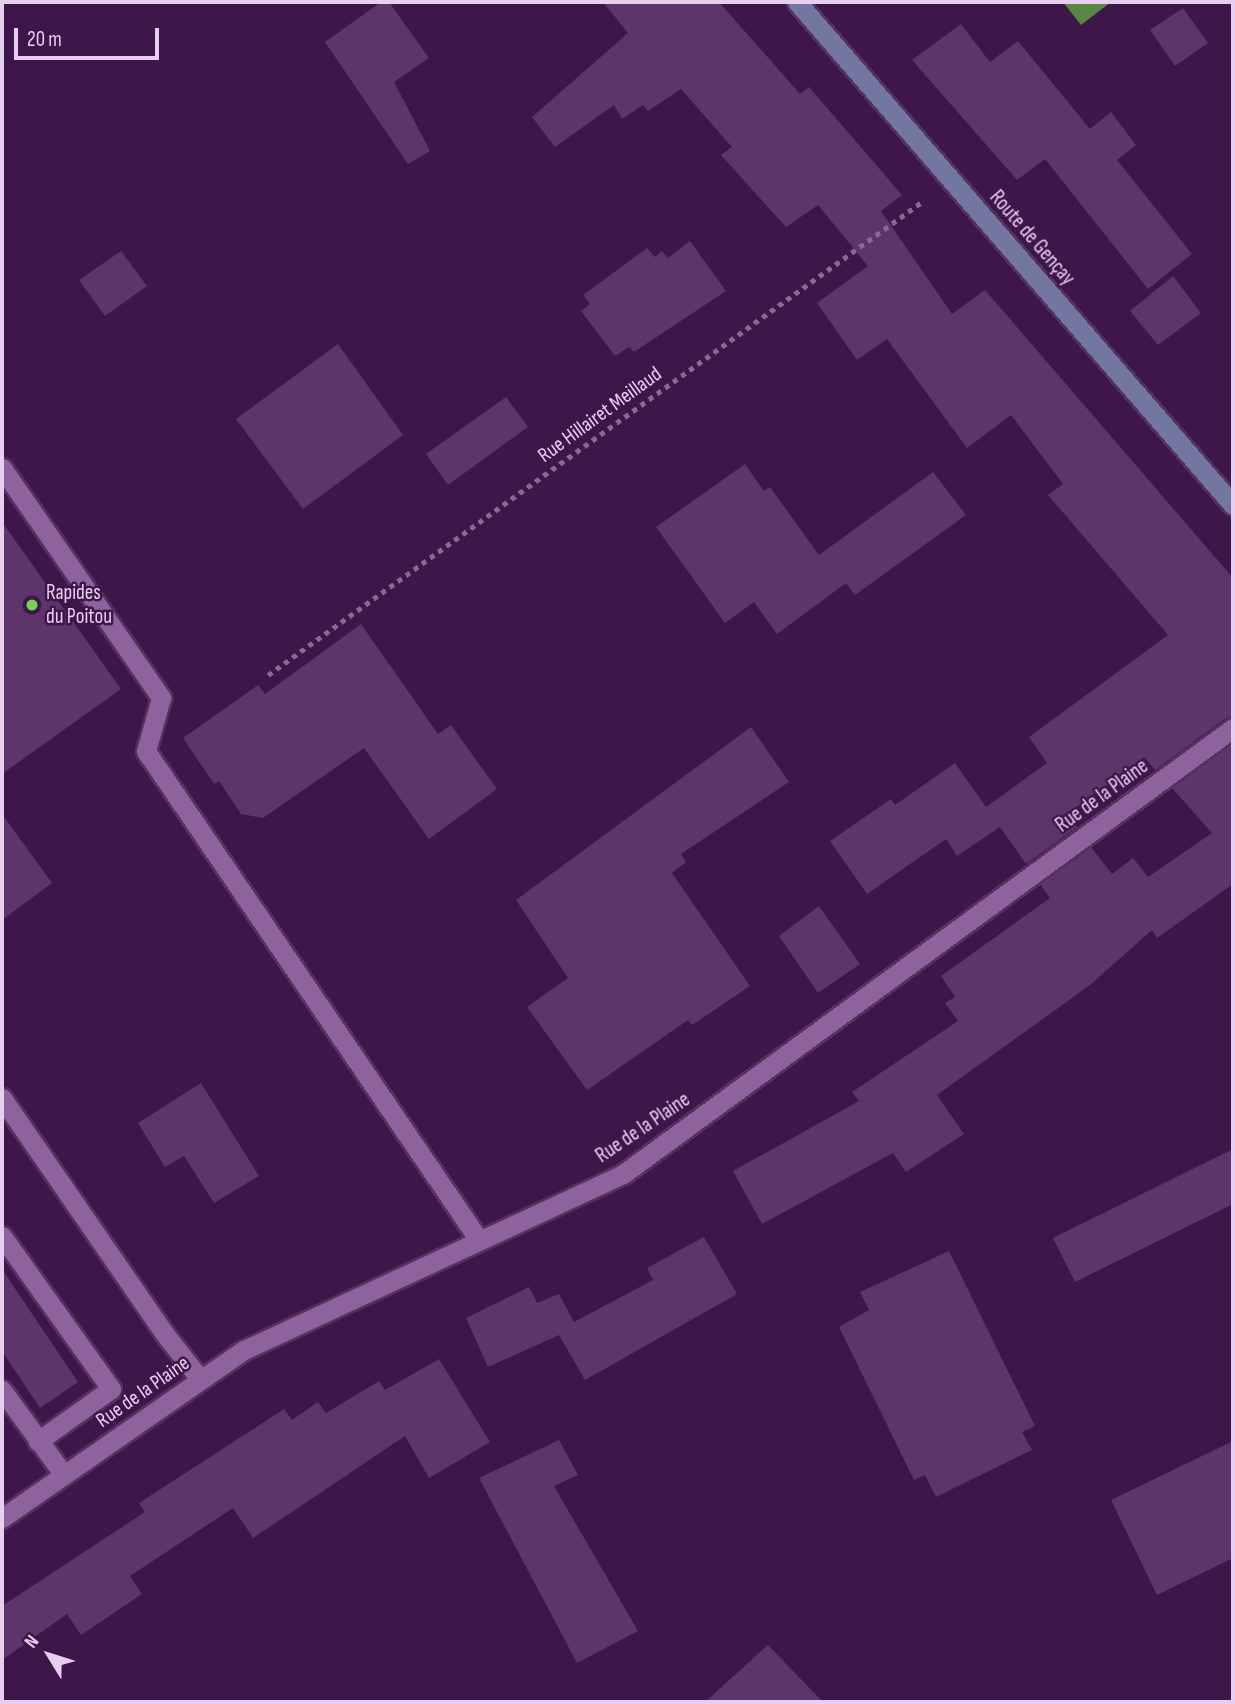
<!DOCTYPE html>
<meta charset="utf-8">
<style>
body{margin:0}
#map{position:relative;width:1235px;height:1704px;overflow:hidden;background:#3e164a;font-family:"Sofia Sans Condensed",sans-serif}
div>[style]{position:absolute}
.water>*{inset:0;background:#598645}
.building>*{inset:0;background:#5d356b}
.path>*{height:4.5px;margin-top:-2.25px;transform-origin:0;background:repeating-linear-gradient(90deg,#896994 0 5px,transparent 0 10px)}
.roads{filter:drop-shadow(2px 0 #53325d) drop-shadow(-2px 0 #53325d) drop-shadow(0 2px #53325d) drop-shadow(0 -2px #53325d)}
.service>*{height:19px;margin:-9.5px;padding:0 9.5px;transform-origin:9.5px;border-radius:9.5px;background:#8e639d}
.minor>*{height:19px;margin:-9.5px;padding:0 9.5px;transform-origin:9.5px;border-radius:9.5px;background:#8e639d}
.secondary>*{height:19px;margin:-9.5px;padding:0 9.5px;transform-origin:9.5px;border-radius:9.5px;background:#7376a0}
.dots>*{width:19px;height:19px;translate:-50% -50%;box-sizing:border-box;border:4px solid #3e164a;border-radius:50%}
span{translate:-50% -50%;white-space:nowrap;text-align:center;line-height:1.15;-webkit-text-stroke:5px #3e164a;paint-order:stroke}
.street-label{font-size:21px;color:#e6cfef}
.poi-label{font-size:21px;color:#e6cfef}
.left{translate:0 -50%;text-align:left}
.frame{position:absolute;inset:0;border:4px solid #e6cfef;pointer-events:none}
.north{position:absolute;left:14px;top:1620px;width:70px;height:70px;-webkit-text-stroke:5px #3e164a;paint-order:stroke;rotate:308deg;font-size:19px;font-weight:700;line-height:28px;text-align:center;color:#e6cfef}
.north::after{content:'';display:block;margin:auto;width:24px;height:32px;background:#e6cfef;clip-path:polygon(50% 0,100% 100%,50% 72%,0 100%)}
.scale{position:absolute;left:14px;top:28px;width:145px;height:32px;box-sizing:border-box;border:4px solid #e6cfef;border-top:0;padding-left:9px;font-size:21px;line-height:24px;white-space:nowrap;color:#e6cfef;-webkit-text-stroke:5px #3e164a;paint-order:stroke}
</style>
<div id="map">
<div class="water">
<div style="clip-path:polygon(1063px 2px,1111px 2px,1081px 25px)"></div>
</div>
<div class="building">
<div style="clip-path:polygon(381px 2px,389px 2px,429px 58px,394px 82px,430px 151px,408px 164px,325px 42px)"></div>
<div style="clip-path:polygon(603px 2px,719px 2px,800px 94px,809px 87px,902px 195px,881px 211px,952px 314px,985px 290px,1233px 578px,1233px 716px,1226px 718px,1155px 770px,1144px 757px,1067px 814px,1077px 827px,1026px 864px,1000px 827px,957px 856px,946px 839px,867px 894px,830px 841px,891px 799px,895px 805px,955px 763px,986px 807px,1047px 763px,1029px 737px,1168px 635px,1048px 495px,1063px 484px,1011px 415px,967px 448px,887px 339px,857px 360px,817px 303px,868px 266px,818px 205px,786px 227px,721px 155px,732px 147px,681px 89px,648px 111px,643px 105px,622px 119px,614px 105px,555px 147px,532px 117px,628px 33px)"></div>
<div style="clip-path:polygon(1183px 8px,1208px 43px,1175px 66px,1150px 30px)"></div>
<div style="clip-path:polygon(961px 24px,990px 62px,1018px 41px,1090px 129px,1111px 112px,1136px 145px,1117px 160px,1192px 254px,1148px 289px,1045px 159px,1017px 180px,912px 60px)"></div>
<div style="clip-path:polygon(690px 241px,726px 291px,634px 352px,629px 347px,615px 356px,581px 311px,590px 304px,583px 295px,647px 248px,655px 257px,662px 251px,668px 258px)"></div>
<div style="clip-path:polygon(121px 251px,147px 286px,105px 316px,79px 280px)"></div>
<div style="clip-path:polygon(1173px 276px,1201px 313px,1158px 345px,1130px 311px)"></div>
<div style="clip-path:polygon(338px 344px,403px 435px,303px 509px,236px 419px)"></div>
<div style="clip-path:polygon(506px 397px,528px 427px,448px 485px,426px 454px)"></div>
<div style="clip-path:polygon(745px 464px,764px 491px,770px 487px,819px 555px,933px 472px,966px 515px,855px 595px,846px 583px,777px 634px,754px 602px,725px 623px,656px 527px)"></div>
<div style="clip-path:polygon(2px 522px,121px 689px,2px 774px)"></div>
<div style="clip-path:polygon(361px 624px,438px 734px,451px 725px,497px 789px,429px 839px,364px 748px,263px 818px,241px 814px,219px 781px,214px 784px,183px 738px,258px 685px,265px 694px)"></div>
<div style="clip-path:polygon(751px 727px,789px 782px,681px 854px,686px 862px,672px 873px,750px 986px,692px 1025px,688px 1020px,587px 1090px,527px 1007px,568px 978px,516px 900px)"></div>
<div style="clip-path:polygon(1233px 743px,1233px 884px,1157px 938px,1152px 930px,1090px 985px,937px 1095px,964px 1134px,906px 1172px,893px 1153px,762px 1224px,733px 1171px,859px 1101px,852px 1092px,958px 1021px,945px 1003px,955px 997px,941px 976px,1050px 898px,1040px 884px,1091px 847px,1112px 874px,1133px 858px,1148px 877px,1212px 833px,1172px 788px)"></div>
<div style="clip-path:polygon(2px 814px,52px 883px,2px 920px)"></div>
<div style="clip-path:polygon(819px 906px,860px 964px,818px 993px,779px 936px)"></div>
<div style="clip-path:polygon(201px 1083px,259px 1176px,214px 1203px,184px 1156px,165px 1167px,138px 1123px)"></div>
<div style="clip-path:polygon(1233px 1149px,1233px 1204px,1075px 1282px,1053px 1238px)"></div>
<div style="clip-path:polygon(704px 1237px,737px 1294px,585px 1380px,559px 1335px,488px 1367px,466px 1318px,529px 1287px,537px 1303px,559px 1294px,574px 1322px,653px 1280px,647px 1268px)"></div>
<div style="clip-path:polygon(949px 1251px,1035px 1426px,1022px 1432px,1032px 1450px,936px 1497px,925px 1475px,914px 1480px,839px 1327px,869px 1310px,860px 1292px)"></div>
<div style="clip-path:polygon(2px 1269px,78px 1382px,40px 1408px,2px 1351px)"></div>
<div style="clip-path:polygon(439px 1359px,490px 1442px,429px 1478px,405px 1436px,253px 1538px,233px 1508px,130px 1576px,142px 1594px,81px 1635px,67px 1614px,2px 1660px,2px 1606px,145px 1512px,139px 1503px,284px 1409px,292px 1420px,318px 1402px,326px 1413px,379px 1381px,385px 1390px)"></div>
<div style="clip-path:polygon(559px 1440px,578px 1475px,554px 1486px,638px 1631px,577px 1663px,479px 1478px)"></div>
<div style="clip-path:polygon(1233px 1441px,1233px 1558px,1157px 1595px,1111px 1500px)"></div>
<div style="clip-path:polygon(768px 1645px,823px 1702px,705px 1702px)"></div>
</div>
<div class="path">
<div style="left:268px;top:675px;width:809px;rotate:-35.89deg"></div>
</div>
<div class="roads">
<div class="service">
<div style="left:2px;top:468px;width:280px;rotate:55.3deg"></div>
<div style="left:161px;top:698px;width:55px;rotate:105.8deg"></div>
<div style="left:146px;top:751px;width:592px;rotate:55.75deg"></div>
<div style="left:2px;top:1098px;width:285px;rotate:55.4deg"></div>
<div style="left:164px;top:1333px;width:58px;rotate:52deg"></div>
<div style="left:2px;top:1236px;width:188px;rotate:54.5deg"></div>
<div style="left:111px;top:1389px;width:90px;rotate:144.5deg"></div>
<div style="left:2px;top:1390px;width:105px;rotate:53.9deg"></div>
</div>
<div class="minor">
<div style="left:2px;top:1518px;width:295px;rotate:-34.8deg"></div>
<div style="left:244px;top:1350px;width:418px;rotate:-24.9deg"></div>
<div style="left:623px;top:1174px;width:756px;rotate:-36.17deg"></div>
</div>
<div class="secondary">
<div style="left:797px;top:2px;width:666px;rotate:49.08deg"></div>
</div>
</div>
<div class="dots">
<div style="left:32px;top:605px;background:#7cd155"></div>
</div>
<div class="street-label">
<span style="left:1032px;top:238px;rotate:49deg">Route de Gençay</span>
<span style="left:600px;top:415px;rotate:-36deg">Rue Hillairet Meillaud</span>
<span style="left:1102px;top:796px;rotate:-36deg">Rue de la Plaine</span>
<span style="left:643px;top:1128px;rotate:-34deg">Rue de la Plaine</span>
<span style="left:143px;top:1392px;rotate:-35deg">Rue de la Plaine</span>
</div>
<div class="poi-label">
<span class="left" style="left:46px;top:605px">Rapides<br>du Poitou</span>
</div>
<div class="frame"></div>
<div class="north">N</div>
<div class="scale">20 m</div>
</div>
